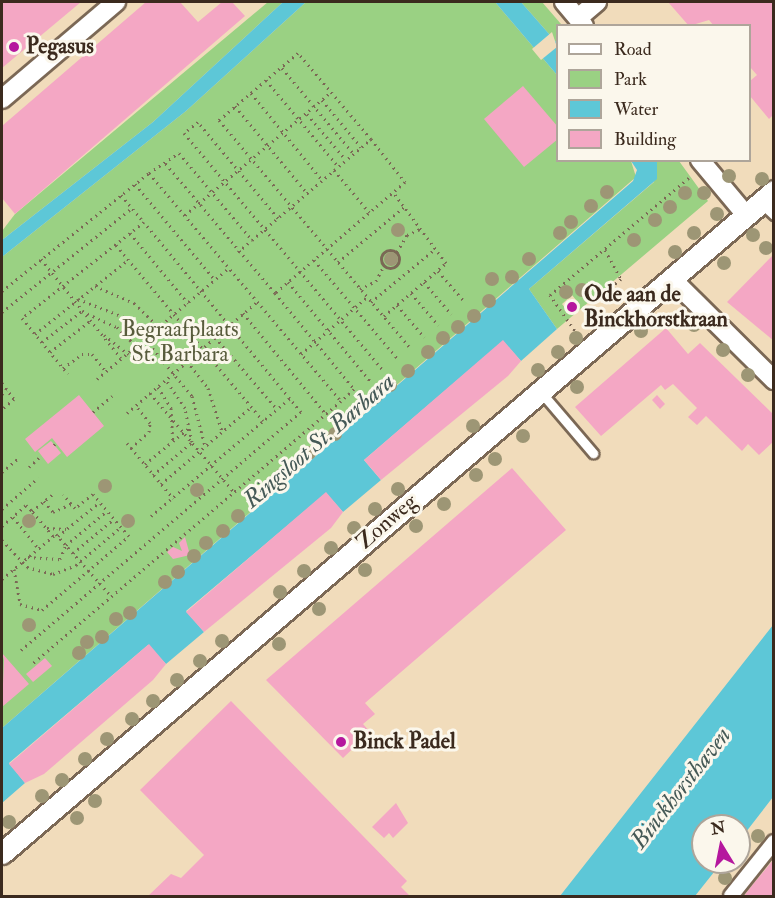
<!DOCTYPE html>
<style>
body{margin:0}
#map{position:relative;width:775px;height:898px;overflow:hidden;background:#f1dcbb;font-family:"IM FELL Double Pica",serif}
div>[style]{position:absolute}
.green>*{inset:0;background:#9ad183}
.water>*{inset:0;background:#5dc7d7}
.pier>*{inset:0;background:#f1dcbb}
.building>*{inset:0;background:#f4a7c4}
.path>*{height:3px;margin-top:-1.5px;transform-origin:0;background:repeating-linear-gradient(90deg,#7b6855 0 1.5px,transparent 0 6px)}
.path>.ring{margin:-1.5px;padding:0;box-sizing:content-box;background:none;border:3px solid #7b6855;border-radius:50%}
.roads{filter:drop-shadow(2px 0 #7b6855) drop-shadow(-2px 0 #7b6855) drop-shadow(0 2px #7b6855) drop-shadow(0 -2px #7b6855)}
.service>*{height:9px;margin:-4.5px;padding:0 4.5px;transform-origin:4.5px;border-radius:4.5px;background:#fff}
.pedestrian>*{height:14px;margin:-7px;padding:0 7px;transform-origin:7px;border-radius:7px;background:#fff}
.minor>*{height:18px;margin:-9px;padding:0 9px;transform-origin:9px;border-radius:9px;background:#fff}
.tertiary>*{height:21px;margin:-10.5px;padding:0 10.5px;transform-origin:10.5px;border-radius:10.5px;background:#fff}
.trees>*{width:14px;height:14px;margin:-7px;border-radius:50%;background:#9d9675}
.dots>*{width:16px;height:16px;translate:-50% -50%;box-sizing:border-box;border:3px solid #fbf7ec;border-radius:50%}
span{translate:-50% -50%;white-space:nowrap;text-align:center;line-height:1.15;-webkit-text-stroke:6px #fbf7ec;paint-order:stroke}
.poi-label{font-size:22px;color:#3b2a1e;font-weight:700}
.left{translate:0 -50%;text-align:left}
.park-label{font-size:22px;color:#585c3c}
.street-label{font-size:22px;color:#3b2a1e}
.water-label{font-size:24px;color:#455956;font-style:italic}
.frame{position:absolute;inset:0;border:3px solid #3b2a1e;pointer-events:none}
.legend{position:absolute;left:556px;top:24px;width:195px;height:138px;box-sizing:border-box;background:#fbf7ec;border:2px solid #aea59a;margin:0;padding:8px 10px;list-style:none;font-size:18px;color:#3b2a1e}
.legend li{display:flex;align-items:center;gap:12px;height:30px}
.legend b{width:30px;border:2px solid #aea59a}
.north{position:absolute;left:691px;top:814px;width:60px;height:60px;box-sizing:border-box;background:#fbf7ec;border:2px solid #aea59a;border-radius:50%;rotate:350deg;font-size:16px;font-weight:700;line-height:24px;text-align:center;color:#3b2a1e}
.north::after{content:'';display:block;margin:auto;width:21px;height:27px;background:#b5179e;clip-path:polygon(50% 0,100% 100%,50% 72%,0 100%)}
</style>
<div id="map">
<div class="green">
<div style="clip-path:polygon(268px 2px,283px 2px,153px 122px,2px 240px,2px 231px,15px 214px)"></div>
<div style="clip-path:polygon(306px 2px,495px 2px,557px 75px,558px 160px,631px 161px,636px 177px,2px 728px,2px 257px,186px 111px)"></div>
<div style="clip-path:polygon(521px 2px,542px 2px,561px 24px,557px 43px)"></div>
<div style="clip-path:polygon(evenodd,657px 161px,679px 161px,708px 201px,557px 329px,529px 289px,654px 182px,657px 161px,572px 295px,580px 305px,569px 313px,562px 304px,572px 295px)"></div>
</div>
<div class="water">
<div style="clip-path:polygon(283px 2px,306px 2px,186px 111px,2px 257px,2px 240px,153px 122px)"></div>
<div style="clip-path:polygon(495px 2px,521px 2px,557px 43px,557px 75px)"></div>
<div style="clip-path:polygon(631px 161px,657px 161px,657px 179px,529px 289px,557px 329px,521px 361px,503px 341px,364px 460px,381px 480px,343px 512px,326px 493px,186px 611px,204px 632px,166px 664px,148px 645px,9px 763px,25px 783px,2px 803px,2px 728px,633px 181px,637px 170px)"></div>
<div style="clip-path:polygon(773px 625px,773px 797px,739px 841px,739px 826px,703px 826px,703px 862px,722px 862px,695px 896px,560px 896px)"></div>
</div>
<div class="pier">
<div style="clip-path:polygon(552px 32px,557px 47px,541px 60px,532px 49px)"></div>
</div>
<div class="building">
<div style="clip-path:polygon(2px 2px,81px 2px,2px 68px)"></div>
<div style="clip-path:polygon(146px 2px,180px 2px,198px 22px,222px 2px,232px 2px,245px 16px,15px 214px,2px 198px,2px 126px)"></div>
<div style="clip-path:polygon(668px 2px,774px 2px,774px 114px,769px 119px,750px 96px,750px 81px,757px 75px,750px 67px,750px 26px,714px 26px,709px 20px,689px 26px)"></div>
<div style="clip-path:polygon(523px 86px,558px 127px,558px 139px,524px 167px,484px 119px)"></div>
<div style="clip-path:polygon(774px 254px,774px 341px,727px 302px)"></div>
<div style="clip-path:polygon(571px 299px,575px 304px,569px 310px,564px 305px)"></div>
<div style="clip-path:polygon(666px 328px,688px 354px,700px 343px,774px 415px,774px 441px,759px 455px,748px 444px,742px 451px,706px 416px,697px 425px,688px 417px,697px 408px,673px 384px,665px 390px,661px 385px,601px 436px,575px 407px)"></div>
<div style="clip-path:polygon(503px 340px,521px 361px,508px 376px,381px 480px,364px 460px)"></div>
<div style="clip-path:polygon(79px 395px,104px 426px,67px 457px,52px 438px,35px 452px,25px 439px)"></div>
<div style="clip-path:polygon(657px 395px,665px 404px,660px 409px,652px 400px)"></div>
<div style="clip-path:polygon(51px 441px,61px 453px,48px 464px,38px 451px)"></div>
<div style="clip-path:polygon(512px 468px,566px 530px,365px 703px,375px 714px,363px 724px,370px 732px,343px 758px,266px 680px)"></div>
<div style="clip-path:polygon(326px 492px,343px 512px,331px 528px,204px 632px,186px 612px)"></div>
<div style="clip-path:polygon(185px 537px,190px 555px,173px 559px,167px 552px,173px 547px,182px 551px,179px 543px)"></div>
<div style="clip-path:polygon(149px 644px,166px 664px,153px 680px,44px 774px,25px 783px,9px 764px)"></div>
<div style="clip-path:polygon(2px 653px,29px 684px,2px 707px,4px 660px)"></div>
<div style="clip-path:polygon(45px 658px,52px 666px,33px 682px,26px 674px)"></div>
<div style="clip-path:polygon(231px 701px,407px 881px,401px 887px,410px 896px,148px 896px,171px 874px,181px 878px,204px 855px,140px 790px)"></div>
<div style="clip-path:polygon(396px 803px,408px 823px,393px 838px,389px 833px,384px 838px,372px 827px)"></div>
<div style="clip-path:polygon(774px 859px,774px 896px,744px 896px,754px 883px)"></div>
</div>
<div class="path">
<div style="left:282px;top:68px;width:112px;rotate:50.1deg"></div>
<div style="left:266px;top:80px;width:112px;rotate:50.1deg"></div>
<div style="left:251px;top:93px;width:112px;rotate:50.8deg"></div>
<div style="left:322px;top:100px;width:61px;rotate:50.3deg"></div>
<div style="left:235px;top:106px;width:113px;rotate:50.4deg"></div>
<div style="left:307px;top:114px;width:60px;rotate:49.7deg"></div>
<div style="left:371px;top:139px;width:113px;rotate:-130.3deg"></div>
<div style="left:298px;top:53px;width:104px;rotate:139.7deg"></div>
<div style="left:219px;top:120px;width:299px;rotate:50deg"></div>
<div style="left:334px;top:170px;width:55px;rotate:50.2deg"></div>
<div style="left:149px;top:173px;width:36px;rotate:-34deg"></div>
<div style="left:179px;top:153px;width:114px;rotate:50deg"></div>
<div style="left:252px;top:240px;width:156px;rotate:-40.3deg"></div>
<div style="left:371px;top:139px;width:55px;rotate:51.7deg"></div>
<div style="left:405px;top:182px;width:171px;rotate:139.5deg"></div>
<div style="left:275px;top:293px;width:170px;rotate:-130.2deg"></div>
<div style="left:135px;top:184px;width:125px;rotate:50.2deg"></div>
<div style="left:121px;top:195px;width:35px;rotate:50deg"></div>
<div style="left:185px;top:215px;width:191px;rotate:-40.1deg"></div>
<div style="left:278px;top:218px;width:125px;rotate:-129.8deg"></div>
<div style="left:198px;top:122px;width:18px;rotate:142deg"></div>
<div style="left:184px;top:133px;width:311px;rotate:50deg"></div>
<div style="left:130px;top:233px;width:91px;rotate:50.4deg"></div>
<div style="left:116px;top:245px;width:229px;rotate:50.1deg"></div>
<div class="ring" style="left:381px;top:250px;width:15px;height:15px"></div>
<div style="left:605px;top:250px;width:33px;rotate:61deg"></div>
<div style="left:621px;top:279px;width:13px;rotate:141deg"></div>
<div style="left:611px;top:287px;width:13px;rotate:51deg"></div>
<div style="left:238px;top:252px;width:18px;rotate:-41deg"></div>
<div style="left:397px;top:252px;width:20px;rotate:-60deg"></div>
<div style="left:407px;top:235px;width:14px;rotate:-25deg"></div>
<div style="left:41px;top:259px;width:127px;rotate:51.1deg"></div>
<div style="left:314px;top:260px;width:128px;rotate:49.7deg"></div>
<div style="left:338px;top:262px;width:86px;rotate:-39.8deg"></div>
<div style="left:438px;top:271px;width:40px;rotate:49deg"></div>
<div style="left:288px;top:282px;width:130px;rotate:50.3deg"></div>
<div style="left:424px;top:282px;width:42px;rotate:49.8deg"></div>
<div style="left:95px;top:286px;width:43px;rotate:23.6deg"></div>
<div style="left:134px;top:303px;width:35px;rotate:44deg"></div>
<div style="left:360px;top:289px;width:18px;rotate:-27deg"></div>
<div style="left:376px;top:281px;width:18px;rotate:-63deg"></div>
<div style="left:2px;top:291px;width:189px;rotate:-38.8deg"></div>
<div style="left:149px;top:173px;width:298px;rotate:49.9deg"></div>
<div style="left:341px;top:401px;width:406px;rotate:139.6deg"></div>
<div style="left:275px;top:293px;width:124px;rotate:50.5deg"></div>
<div style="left:354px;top:389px;width:18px;rotate:137deg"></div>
<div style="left:411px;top:293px;width:42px;rotate:49.8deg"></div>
<div style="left:78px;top:299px;width:49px;rotate:21.4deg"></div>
<div style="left:124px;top:317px;width:30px;rotate:46deg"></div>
<div style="left:145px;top:339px;width:74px;rotate:50.5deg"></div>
<div style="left:192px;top:396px;width:52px;rotate:75.4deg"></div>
<div style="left:371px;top:302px;width:83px;rotate:-39.6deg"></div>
<div style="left:397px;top:305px;width:42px;rotate:49.8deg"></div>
<div style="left:2px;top:312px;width:166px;rotate:-38.7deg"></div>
<div style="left:243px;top:313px;width:131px;rotate:50.6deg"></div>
<div style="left:384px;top:316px;width:82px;rotate:-40.5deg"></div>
<div style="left:446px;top:263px;width:89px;rotate:-126.7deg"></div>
<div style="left:35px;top:334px;width:119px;rotate:-38.5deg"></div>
<div style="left:104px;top:335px;width:31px;rotate:38deg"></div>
<div style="left:578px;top:335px;width:49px;rotate:-125deg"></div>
<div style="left:550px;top:295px;width:185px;rotate:-40.2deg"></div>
<div style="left:215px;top:337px;width:95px;rotate:49.3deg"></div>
<div style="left:42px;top:342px;width:51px;rotate:-37.8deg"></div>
<div style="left:82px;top:311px;width:38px;rotate:25deg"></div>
<div style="left:117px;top:327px;width:27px;rotate:45deg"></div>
<div style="left:50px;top:352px;width:51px;rotate:-37.8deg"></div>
<div style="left:301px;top:354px;width:87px;rotate:-40.8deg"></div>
<div style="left:187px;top:361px;width:34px;rotate:52deg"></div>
<div style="left:208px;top:388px;width:45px;rotate:72deg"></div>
<div style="left:63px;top:368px;width:24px;rotate:-36deg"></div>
<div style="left:82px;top:354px;width:10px"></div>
<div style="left:92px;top:354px;width:22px;rotate:51deg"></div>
<div style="left:97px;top:379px;width:172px;rotate:-40.1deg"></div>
<div style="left:2px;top:383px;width:20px;rotate:53deg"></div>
<div style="left:14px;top:399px;width:16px;rotate:140deg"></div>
<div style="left:158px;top:387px;width:25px;rotate:58deg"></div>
<div style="left:171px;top:408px;width:33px;rotate:87deg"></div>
<div style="left:150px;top:393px;width:130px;rotate:49.7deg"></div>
<div style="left:2px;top:394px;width:6px;rotate:-39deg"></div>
<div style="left:93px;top:412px;width:25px;rotate:-40deg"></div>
<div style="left:127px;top:413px;width:171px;rotate:-40.5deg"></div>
<div style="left:127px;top:443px;width:72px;rotate:50.1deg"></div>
<div style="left:54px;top:445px;width:3px;rotate:-45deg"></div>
<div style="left:131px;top:448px;width:24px;rotate:-42deg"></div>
<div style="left:149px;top:432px;width:9px;rotate:-84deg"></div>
<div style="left:150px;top:423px;width:22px;rotate:-129deg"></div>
<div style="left:145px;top:464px;width:57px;rotate:-39.3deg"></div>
<div style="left:29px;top:467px;width:16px;rotate:-43deg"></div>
<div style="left:2px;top:472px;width:23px;rotate:-40deg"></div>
<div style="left:153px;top:475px;width:51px;rotate:-40.2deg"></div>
<div style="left:192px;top:442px;width:35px;rotate:-102deg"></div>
<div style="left:185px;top:408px;width:34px;rotate:-124deg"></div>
<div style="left:161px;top:484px;width:118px;rotate:-40.5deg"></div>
<div style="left:44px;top:501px;width:14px;rotate:51deg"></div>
<div style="left:53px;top:512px;width:20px;rotate:-24deg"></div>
<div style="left:2px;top:509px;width:48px;rotate:-40.7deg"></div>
<div style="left:151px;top:516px;width:182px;rotate:-40.3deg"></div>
<div style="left:13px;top:517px;width:40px;rotate:51deg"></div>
<div style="left:2px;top:526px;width:32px;rotate:-41deg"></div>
<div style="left:26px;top:505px;width:8px;rotate:45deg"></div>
<div style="left:47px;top:528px;width:19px;rotate:3deg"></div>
<div style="left:53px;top:536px;width:33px;rotate:-130deg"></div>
<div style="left:32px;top:511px;width:28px;rotate:-39deg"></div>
<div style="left:58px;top:536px;width:54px;rotate:-39deg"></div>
<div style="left:2px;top:540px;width:37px;rotate:47deg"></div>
<div style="left:27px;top:567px;width:27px;rotate:15deg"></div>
<div style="left:53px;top:574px;width:25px;rotate:-21deg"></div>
<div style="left:76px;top:565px;width:59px;rotate:-40.2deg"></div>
<div style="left:121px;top:527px;width:43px;rotate:-130.3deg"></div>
<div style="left:93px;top:494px;width:23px;rotate:142deg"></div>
<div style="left:75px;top:508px;width:18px;rotate:-131deg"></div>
<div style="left:73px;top:553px;width:53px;rotate:-39.7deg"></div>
<div style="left:28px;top:557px;width:32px;rotate:4deg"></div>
<div style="left:60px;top:559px;width:15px;rotate:-67deg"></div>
<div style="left:66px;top:545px;width:53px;rotate:-39.7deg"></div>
<div style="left:14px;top:569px;width:36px;rotate:80deg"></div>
<div style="left:20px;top:604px;width:23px;rotate:15deg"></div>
<div style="left:42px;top:610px;width:114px;rotate:-40.4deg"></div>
<div style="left:129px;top:536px;width:12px;rotate:-132deg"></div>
<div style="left:2px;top:579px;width:70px;rotate:-39.8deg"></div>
<div style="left:56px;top:534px;width:83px;rotate:48.4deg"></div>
<div style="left:21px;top:650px;width:367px;rotate:-40.4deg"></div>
<div style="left:301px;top:412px;width:246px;rotate:-129.6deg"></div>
<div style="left:144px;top:222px;width:155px;rotate:141.8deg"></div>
<div style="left:22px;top:318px;width:72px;rotate:50.6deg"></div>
</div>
<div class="roads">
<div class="service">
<div style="left:761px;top:203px;width:18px;rotate:43deg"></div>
<div style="left:540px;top:391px;width:82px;rotate:49.5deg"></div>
</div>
<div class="pedestrian">
<div style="left:731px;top:896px;width:69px;rotate:-51.5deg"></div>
</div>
<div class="minor">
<div style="left:564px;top:2px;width:31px;rotate:50deg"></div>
<div style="left:578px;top:18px;width:25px;rotate:-40deg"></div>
<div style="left:2px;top:99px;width:150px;rotate:-40.4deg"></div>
<div style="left:700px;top:160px;width:72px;rotate:50.1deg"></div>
<div style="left:672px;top:279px;width:144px;rotate:44.7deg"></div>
</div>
<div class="tertiary">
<div style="left:2px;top:853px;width:1017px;rotate:-40.61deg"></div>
</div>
</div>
<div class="trees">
<div style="left:729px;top:176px"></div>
<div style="left:762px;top:179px"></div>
<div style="left:607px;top:192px"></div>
<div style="left:685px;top:193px"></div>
<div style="left:704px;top:193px"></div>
<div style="left:591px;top:206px"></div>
<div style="left:670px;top:207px"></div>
<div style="left:717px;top:214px"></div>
<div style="left:655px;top:220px"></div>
<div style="left:571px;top:222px"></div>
<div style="left:398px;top:230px"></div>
<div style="left:560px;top:233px"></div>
<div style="left:694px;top:233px"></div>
<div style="left:753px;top:235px"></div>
<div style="left:634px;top:240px"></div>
<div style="left:766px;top:248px"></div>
<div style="left:675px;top:252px"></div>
<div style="left:391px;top:259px"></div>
<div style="left:529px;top:259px"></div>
<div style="left:724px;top:263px"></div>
<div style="left:512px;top:277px"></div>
<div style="left:492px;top:279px"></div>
<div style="left:582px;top:290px"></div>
<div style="left:566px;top:292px"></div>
<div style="left:489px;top:301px"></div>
<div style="left:474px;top:316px"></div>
<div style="left:694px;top:325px"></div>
<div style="left:458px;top:327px"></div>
<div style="left:641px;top:331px"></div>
<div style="left:443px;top:338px"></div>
<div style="left:576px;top:338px"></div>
<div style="left:723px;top:350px"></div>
<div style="left:428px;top:352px"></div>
<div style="left:558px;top:352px"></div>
<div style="left:538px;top:370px"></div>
<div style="left:408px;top:371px"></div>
<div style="left:748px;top:375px"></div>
<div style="left:390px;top:385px"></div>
<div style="left:577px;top:387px"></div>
<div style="left:375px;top:397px"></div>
<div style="left:354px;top:413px"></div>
<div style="left:473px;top:426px"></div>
<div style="left:335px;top:434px"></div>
<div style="left:523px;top:436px"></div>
<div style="left:309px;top:453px"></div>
<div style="left:495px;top:459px"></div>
<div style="left:282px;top:475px"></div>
<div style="left:476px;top:475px"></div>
<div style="left:105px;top:486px"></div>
<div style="left:398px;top:489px"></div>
<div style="left:197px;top:490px"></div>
<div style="left:444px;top:504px"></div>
<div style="left:375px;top:509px"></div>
<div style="left:238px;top:516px"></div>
<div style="left:29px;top:521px"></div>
<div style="left:128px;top:521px"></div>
<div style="left:416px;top:526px"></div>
<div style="left:354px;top:528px"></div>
<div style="left:223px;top:531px"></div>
<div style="left:206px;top:543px"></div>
<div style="left:331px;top:548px"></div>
<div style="left:194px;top:556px"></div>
<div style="left:365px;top:570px"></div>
<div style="left:304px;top:571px"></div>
<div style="left:178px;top:572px"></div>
<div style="left:165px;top:582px"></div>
<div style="left:280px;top:592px"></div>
<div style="left:319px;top:609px"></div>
<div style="left:130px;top:613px"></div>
<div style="left:116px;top:619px"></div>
<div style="left:29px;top:625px"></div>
<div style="left:102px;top:637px"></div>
<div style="left:222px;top:641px"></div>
<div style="left:87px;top:642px"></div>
<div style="left:279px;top:644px"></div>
<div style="left:79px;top:653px"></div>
<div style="left:200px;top:661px"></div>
<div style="left:177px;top:680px"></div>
<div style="left:153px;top:701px"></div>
<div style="left:132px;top:719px"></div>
<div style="left:107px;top:739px"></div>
<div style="left:85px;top:759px"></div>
<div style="left:62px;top:780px"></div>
<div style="left:42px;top:796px"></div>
<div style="left:95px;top:801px"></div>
<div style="left:77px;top:818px"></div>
<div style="left:9px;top:822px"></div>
<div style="left:758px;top:836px"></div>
<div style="left:725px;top:878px"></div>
</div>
<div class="dots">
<div style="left:14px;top:47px;background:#b5179e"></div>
<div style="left:572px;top:307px;background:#b5179e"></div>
<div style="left:341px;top:742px;background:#b5179e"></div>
</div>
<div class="poi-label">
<span class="left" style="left:26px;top:47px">Pegasus</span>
<span class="left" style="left:584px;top:307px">Ode aan de<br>Binckhorstkraan</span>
<span class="left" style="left:353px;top:742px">Binck Padel</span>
</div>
<div class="park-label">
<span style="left:180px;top:342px">Begraafplaats<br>St. Barbara</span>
</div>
<div class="street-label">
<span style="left:387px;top:522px;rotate:-41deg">Zonweg</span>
</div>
<div class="water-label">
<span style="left:319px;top:441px;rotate:-41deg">Ringsloot St. Barbara</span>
<span style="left:681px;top:788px;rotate:-52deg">Binckhorsthaven</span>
</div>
<div class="frame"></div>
<ul class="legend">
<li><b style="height:8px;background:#fff"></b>Road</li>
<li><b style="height:16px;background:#9ad183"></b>Park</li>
<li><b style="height:16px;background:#5dc7d7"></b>Water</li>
<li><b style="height:16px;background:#f4a7c4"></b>Building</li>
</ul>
<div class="north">N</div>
</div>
